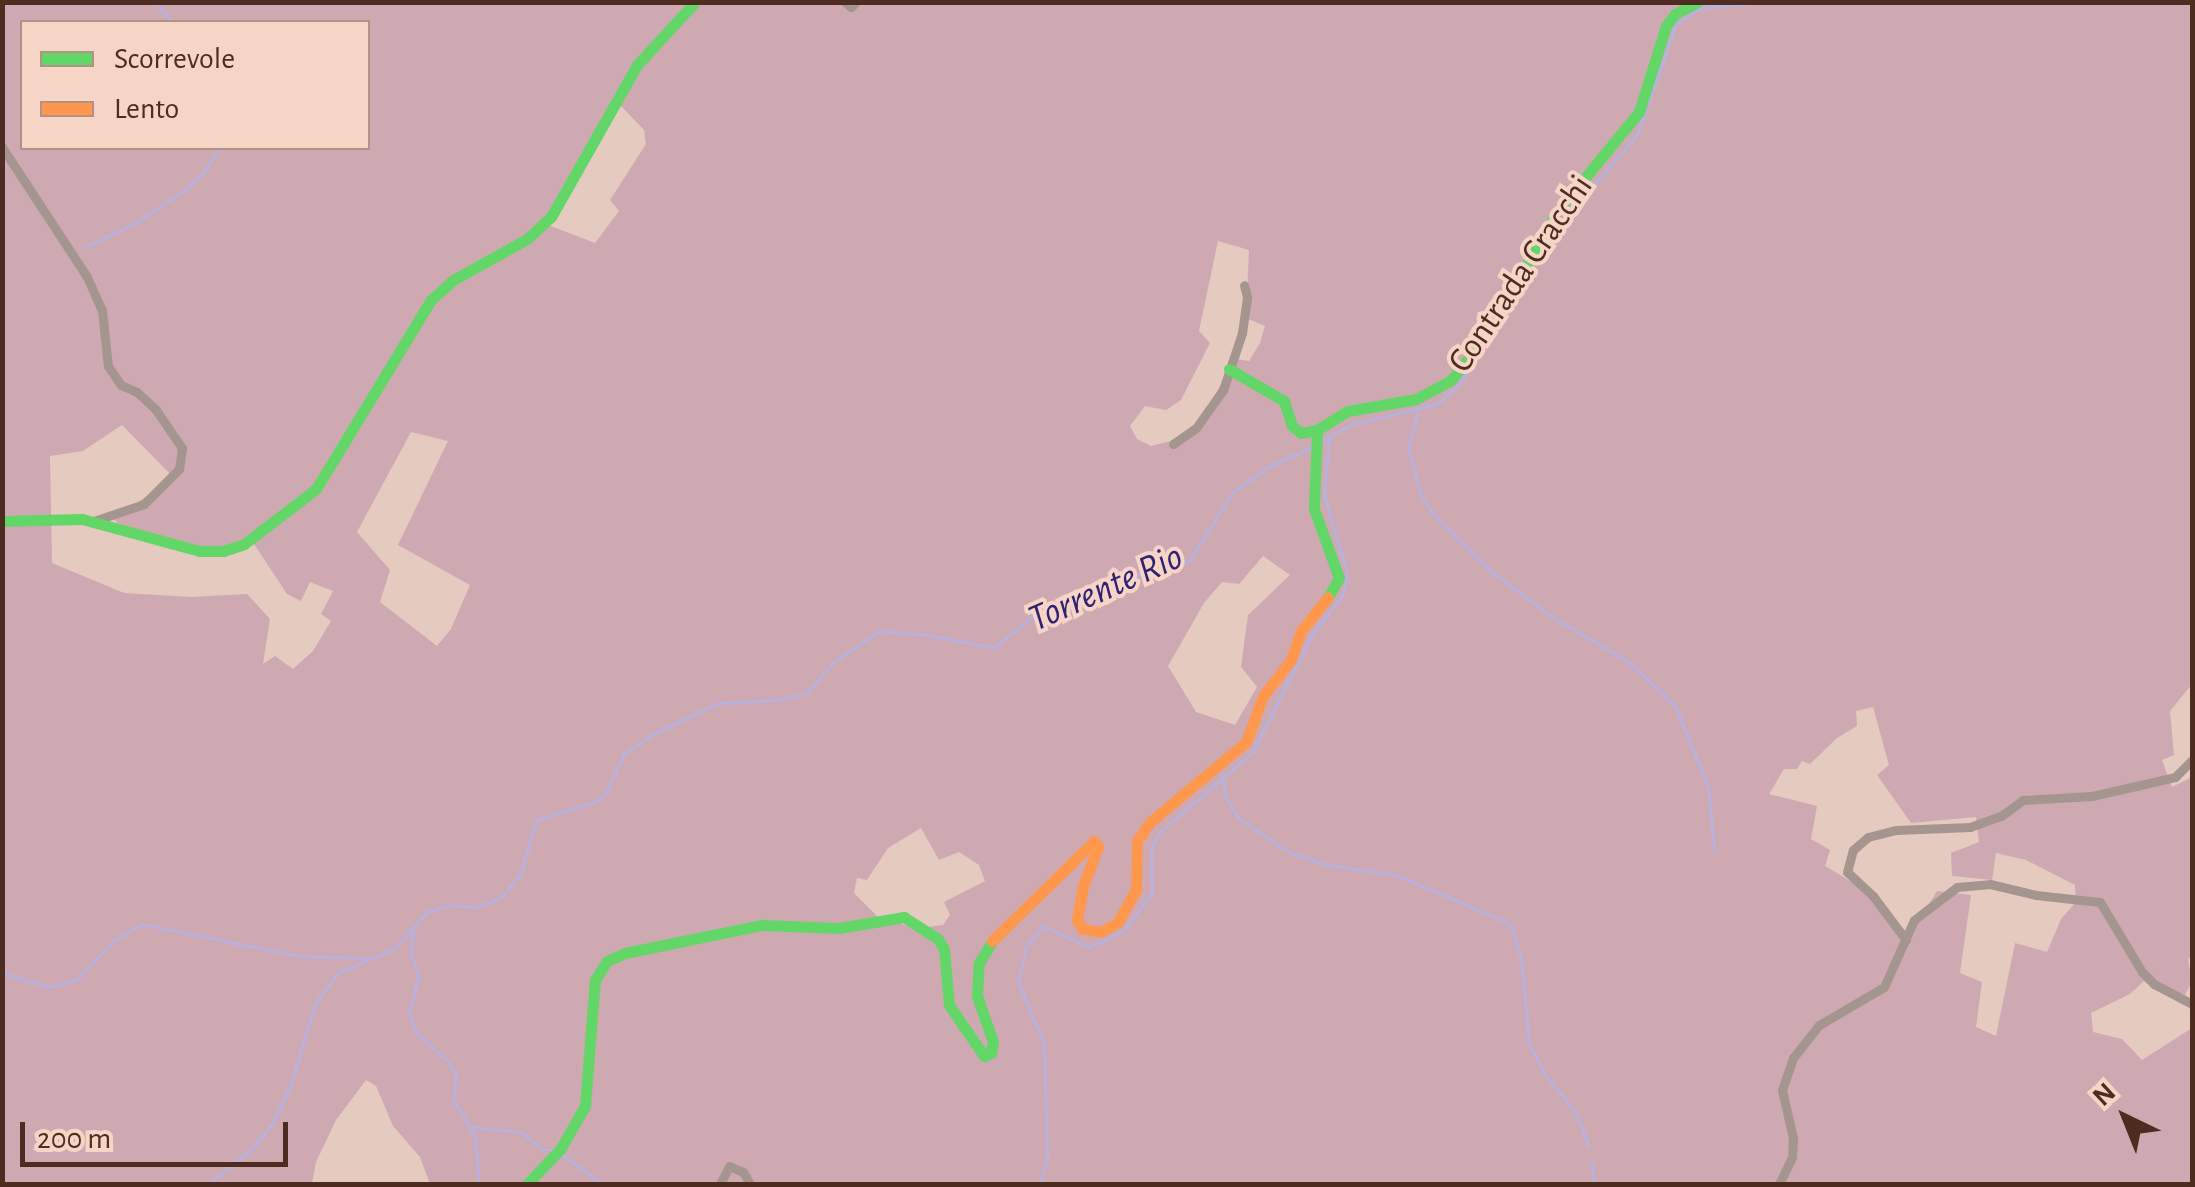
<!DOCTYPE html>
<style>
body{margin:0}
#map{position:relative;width:2195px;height:1187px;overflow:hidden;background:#e5cabf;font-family:"Alegreya Sans",sans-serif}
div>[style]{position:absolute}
.green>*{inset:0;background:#cea9b2}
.stream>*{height:2.5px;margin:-1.25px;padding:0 1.25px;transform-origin:1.25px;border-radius:1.25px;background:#b8b1de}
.street>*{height:9px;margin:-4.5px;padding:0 4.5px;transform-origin:4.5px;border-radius:4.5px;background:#a4958f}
.fast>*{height:11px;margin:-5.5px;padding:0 5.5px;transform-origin:5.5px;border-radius:5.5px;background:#63d668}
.slow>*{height:11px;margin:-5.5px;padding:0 5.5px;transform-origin:5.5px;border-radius:5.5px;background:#ff974d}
span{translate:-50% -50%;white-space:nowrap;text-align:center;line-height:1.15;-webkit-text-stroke:8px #f6d4c6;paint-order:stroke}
.street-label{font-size:35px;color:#4e2d20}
.water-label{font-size:38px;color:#2e2273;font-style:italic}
.frame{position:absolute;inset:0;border:5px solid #4e2d20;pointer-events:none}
.legend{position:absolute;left:20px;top:20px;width:350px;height:130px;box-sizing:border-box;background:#f6d4c6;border:2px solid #b39184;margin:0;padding:12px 18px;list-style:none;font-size:30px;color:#4e2d20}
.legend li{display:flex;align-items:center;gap:20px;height:50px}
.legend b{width:50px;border:2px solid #b39184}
.north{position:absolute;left:2075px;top:1067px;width:100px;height:100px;-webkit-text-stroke:8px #f6d4c6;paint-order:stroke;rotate:317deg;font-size:28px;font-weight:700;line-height:40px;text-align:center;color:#4e2d20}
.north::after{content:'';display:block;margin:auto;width:35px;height:45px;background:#4e2d20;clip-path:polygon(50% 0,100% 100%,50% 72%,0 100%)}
.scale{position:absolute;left:20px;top:1122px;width:268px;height:45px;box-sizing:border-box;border:5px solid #4e2d20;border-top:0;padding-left:12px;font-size:30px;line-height:35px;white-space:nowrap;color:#4e2d20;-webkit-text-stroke:8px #f6d4c6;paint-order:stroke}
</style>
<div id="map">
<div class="green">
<div style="clip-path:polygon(evenodd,2px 3px,2192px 3px,2192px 684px,2170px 711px,2174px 755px,2162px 760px,2172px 787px,2192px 777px,2192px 955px,2188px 959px,2192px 982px,2185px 995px,2144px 981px,2130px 994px,2091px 1013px,2093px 1032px,2122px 1039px,2142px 1060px,2192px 1028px,2192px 1184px,430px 1184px,420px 1157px,393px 1126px,376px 1086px,366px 1080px,336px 1120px,316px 1162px,312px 1184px,3px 1184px,2px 3px,22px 22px,368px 22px,368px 148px,22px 148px,22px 22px,2px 3px,617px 102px,644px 130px,646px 144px,610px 200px,619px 211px,595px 243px,543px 223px,617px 102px,2px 3px,1218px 241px,1249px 250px,1246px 318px,1265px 326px,1260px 343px,1249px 361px,1236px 359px,1200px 420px,1179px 439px,1151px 446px,1137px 439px,1130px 426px,1145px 406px,1166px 410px,1181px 400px,1210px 343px,1199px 331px,1218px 241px,2px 3px,122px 425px,174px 478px,114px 518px,122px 530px,207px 552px,250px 538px,287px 594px,301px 601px,310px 582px,333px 591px,321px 614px,331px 621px,313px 651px,293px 669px,275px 656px,263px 664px,270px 619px,247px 594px,191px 597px,124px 593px,52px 563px,50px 456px,83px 451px,122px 425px,2px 3px,411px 432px,448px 441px,398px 545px,470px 585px,451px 629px,437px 646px,380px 602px,390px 570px,357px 532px,411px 432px,2px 3px,1263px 556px,1290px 575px,1248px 615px,1241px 667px,1257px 687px,1235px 725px,1196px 712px,1168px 666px,1204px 603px,1222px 582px,1239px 584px,1263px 556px,2px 3px,1873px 707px,1889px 765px,1877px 775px,1911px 823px,1976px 817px,1979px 842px,1951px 853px,1952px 876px,1992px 880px,1996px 853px,2026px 860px,2075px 885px,2076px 902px,2061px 919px,2047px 952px,2015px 943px,1996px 1036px,1976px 1027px,1982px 982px,1960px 973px,1971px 895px,1937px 891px,1909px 937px,1877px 897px,1825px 866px,1830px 850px,1811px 839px,1817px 806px,1769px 794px,1784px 769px,1797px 769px,1802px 761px,1810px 764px,1837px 738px,1857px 726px,1856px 711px,1873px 707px,2px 3px,921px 828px,939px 860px,959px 852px,979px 865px,985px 881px,944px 902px,950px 915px,943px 925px,920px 928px,881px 920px,854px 893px,857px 878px,867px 880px,888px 848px,921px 828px)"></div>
</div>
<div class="stream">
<div style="left:156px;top:2px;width:26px;rotate:51deg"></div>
<div style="left:84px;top:248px;width:59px;rotate:-26.1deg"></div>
<div style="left:137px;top:222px;width:56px;rotate:-33.4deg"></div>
<div style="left:184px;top:191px;width:26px;rotate:-43deg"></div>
<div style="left:203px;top:173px;width:30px;rotate:-57deg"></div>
<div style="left:1536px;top:260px;width:52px;rotate:-56deg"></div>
<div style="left:1565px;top:217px;width:109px;rotate:-48.7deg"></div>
<div style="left:1637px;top:135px;width:118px;rotate:-70.6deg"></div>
<div style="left:1676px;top:24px;width:29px;rotate:-34deg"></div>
<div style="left:1700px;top:8px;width:67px;rotate:-5.1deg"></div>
<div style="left:1418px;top:413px;width:38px;rotate:104deg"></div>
<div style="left:1409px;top:450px;width:45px;rotate:74.4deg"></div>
<div style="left:1421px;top:493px;width:24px;rotate:60deg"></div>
<div style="left:1433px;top:514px;width:80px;rotate:44.5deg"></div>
<div style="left:1490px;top:570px;width:76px;rotate:37deg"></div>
<div style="left:1551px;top:616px;width:91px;rotate:30.5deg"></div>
<div style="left:1629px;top:662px;width:63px;rotate:43.1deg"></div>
<div style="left:1675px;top:705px;width:87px;rotate:67.6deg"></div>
<div style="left:1708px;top:785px;width:65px;rotate:83.9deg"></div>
<div style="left:1320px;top:442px;width:38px;rotate:-29deg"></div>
<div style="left:1353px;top:424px;width:86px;rotate:-13.4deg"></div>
<div style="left:1437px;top:404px;width:30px;rotate:-41deg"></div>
<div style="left:1460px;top:384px;width:38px;rotate:-58deg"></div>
<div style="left:1222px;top:775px;width:23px;rotate:80deg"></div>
<div style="left:1226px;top:798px;width:24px;rotate:57deg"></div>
<div style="left:1239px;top:818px;width:60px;rotate:34.2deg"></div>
<div style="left:1289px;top:852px;width:41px;rotate:18.4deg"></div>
<div style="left:1328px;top:865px;width:70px;rotate:8.2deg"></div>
<div style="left:1397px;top:875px;width:124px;rotate:23.3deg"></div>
<div style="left:1511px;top:924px;width:34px;rotate:73deg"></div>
<div style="left:1521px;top:956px;width:89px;rotate:84.2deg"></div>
<div style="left:1530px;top:1045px;width:31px;rotate:63deg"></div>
<div style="left:1544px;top:1073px;width:50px;rotate:50.6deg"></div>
<div style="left:1576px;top:1112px;width:36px;rotate:69deg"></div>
<div style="left:414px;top:928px;width:23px;rotate:97deg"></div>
<div style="left:411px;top:951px;width:28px;rotate:73deg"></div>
<div style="left:419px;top:978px;width:35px;rotate:106deg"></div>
<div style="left:409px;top:1012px;width:21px;rotate:71deg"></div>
<div style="left:416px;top:1032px;width:45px;rotate:42.3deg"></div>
<div style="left:449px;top:1062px;width:15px;rotate:62deg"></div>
<div style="left:456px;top:1075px;width:25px;rotate:95deg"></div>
<div style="left:454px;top:1100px;width:43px;rotate:59.3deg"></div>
<div style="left:476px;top:1137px;width:47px;rotate:86.3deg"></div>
<div style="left:2px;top:973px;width:49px;rotate:16.6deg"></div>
<div style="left:49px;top:987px;width:30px;rotate:-15deg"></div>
<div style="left:78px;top:979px;width:52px;rotate:-47.4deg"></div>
<div style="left:113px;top:941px;width:34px;rotate:-30deg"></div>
<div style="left:142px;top:924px;width:160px;rotate:11.5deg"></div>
<div style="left:299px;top:956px;width:65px;rotate:1.8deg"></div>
<div style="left:472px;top:1127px;width:49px;rotate:5.8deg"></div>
<div style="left:521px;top:1132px;width:28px;rotate:39deg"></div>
<div style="left:543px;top:1150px;width:10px"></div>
<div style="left:560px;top:1153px;width:53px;rotate:35.8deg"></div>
<div style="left:1592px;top:1164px;width:20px;rotate:84deg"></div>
<div style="left:208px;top:1184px;width:55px;rotate:-38.3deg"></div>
<div style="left:251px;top:1150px;width:35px;rotate:-51deg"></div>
<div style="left:273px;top:1123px;width:41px;rotate:-65.3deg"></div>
<div style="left:290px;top:1086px;width:88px;rotate:-72.8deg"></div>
<div style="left:316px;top:1002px;width:36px;rotate:-53deg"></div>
<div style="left:338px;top:973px;width:60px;rotate:-23.6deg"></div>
<div style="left:393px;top:949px;width:52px;rotate:-46.5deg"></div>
<div style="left:429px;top:911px;width:22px;rotate:-16deg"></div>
<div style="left:450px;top:905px;width:25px;rotate:5deg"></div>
<div style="left:475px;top:907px;width:28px;rotate:-19deg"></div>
<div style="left:501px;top:898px;width:32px;rotate:-51deg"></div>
<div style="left:521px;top:873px;width:55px;rotate:-74.2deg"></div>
<div style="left:536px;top:820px;width:63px;rotate:-16.7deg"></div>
<div style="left:596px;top:802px;width:16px;rotate:-45deg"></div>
<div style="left:607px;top:791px;width:41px;rotate:-65.3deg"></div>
<div style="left:624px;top:754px;width:37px;rotate:-34deg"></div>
<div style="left:655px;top:733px;width:71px;rotate:-25.1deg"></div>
<div style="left:719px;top:703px;width:59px;rotate:-2.9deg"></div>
<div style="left:778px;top:700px;width:30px;rotate:-14deg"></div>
<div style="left:807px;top:693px;width:41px;rotate:-48.9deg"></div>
<div style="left:834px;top:662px;width:55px;rotate:-34.6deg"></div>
<div style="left:879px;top:631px;width:50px;rotate:4.6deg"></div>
<div style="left:929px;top:635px;width:66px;rotate:11.3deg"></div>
<div style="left:994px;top:648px;width:58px;rotate:-39.4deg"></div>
<div style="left:1039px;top:611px;width:34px;rotate:-2deg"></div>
<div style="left:1073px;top:610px;width:48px;rotate:-34deg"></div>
<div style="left:1113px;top:583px;width:79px;rotate:-16.1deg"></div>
<div style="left:1189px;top:561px;width:82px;rotate:-57.5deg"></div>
<div style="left:1233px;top:492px;width:43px;rotate:-35.5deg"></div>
<div style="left:1268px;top:467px;width:51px;rotate:-24.5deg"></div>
<div style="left:1040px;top:1184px;width:28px;rotate:-75deg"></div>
<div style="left:1047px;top:1157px;width:113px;rotate:-91.5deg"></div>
<div style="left:1044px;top:1044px;width:67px;rotate:-112.8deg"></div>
<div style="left:1018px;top:982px;width:36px;rotate:-77deg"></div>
<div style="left:1026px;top:947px;width:27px;rotate:-51deg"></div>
<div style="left:1043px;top:926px;width:51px;rotate:24.1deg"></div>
<div style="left:1090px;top:947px;width:37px;rotate:-26deg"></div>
<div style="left:1123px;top:931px;width:48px;rotate:-52.7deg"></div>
<div style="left:1152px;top:893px;width:44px;rotate:-91.3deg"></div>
<div style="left:1151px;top:849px;width:17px;rotate:-65deg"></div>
<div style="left:1158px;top:834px;width:124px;rotate:-40.8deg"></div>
<div style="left:1252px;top:753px;width:131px;rotate:-63.2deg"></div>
<div style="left:1311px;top:636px;width:52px;rotate:-52deg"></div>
<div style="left:1343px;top:595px;width:22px;rotate:-80deg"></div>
<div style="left:1347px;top:573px;width:80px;rotate:-106.6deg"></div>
<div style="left:1324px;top:496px;width:59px;rotate:-85.2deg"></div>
</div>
<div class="street">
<div style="left:845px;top:2px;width:8px;rotate:40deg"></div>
<div style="left:851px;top:7px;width:7px;rotate:-45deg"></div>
<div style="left:2px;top:147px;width:155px;rotate:56.8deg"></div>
<div style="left:87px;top:277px;width:36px;rotate:66deg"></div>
<div style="left:102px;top:310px;width:56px;rotate:83.9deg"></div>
<div style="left:108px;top:366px;width:23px;rotate:56deg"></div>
<div style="left:121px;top:385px;width:17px;rotate:24deg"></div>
<div style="left:137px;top:392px;width:26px;rotate:43deg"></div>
<div style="left:156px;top:410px;width:46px;rotate:55.6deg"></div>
<div style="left:182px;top:448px;width:21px;rotate:98deg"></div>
<div style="left:179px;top:469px;width:49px;rotate:135deg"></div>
<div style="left:144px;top:504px;width:53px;rotate:161.2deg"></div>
<div style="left:1173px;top:444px;width:28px;rotate:-35deg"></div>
<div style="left:1196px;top:428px;width:47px;rotate:-54.6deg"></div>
<div style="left:1223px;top:390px;width:60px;rotate:-71.6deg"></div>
<div style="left:1242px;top:333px;width:36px;rotate:-82deg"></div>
<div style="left:1247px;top:297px;width:12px;rotate:-104deg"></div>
<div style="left:1906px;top:940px;width:55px;rotate:-126.9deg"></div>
<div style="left:1873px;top:896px;width:35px;rotate:-137deg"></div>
<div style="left:1847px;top:872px;width:23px;rotate:-75deg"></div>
<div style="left:1853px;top:850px;width:20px;rotate:-41deg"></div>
<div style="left:1868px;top:837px;width:29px;rotate:-14deg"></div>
<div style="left:1896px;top:830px;width:74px;rotate:-2.3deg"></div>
<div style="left:1970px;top:827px;width:33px;rotate:-20deg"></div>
<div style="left:2001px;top:816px;width:27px;rotate:-36deg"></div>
<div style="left:2023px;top:800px;width:69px;rotate:-3.3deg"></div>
<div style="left:2092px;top:796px;width:85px;rotate:-12.9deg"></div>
<div style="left:2175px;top:777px;width:24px;rotate:-45deg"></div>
<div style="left:720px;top:1184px;width:20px;rotate:-63deg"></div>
<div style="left:729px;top:1166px;width:15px;rotate:23deg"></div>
<div style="left:743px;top:1172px;width:14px;rotate:60deg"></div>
<div style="left:1779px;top:1184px;width:30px;rotate:-64deg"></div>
<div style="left:1792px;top:1157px;width:19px;rotate:-87deg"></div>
<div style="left:1793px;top:1138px;width:49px;rotate:-102.9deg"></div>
<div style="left:1782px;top:1090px;width:34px;rotate:-71deg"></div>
<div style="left:1793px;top:1058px;width:42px;rotate:-51.8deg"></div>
<div style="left:1819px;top:1025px;width:75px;rotate:-30.3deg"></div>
<div style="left:1884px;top:987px;width:73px;rotate:-65.9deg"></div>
<div style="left:1914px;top:920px;width:54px;rotate:-37.5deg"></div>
<div style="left:1957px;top:887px;width:33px;rotate:-5deg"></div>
<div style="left:1990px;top:884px;width:47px;rotate:13.4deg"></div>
<div style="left:2036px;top:895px;width:64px;rotate:6.2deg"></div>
<div style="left:2100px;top:902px;width:82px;rotate:59deg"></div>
<div style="left:2142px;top:972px;width:17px;rotate:45deg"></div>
<div style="left:2154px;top:984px;width:43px;rotate:27.8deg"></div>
</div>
<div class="fast">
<div style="left:1229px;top:369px;width:64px;rotate:30.2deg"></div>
<div style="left:1284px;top:401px;width:26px;rotate:72deg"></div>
<div style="left:1292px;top:426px;width:11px;rotate:38deg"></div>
<div style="left:1301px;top:433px;width:16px;rotate:-11deg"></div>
<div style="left:1317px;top:430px;width:36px;rotate:-32deg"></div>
<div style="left:1348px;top:411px;width:69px;rotate:-10deg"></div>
<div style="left:1416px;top:399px;width:40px;rotate:-28deg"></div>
<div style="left:1451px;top:380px;width:58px;rotate:-51.3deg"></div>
<div style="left:1487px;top:335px;width:140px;rotate:-60.5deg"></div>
<div style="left:1556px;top:213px;width:131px;rotate:-50.6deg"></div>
<div style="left:1639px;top:112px;width:90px;rotate:-72.6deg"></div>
<div style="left:1666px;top:26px;width:15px;rotate:-53deg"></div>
<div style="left:1675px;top:14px;width:26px;rotate:-28deg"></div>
<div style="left:1317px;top:430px;width:79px;rotate:92.2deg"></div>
<div style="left:1314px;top:509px;width:73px;rotate:70.1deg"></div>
<div style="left:1339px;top:578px;width:22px;rotate:120deg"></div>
<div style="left:2px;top:521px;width:80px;rotate:-1.4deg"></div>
<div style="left:82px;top:519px;width:122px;rotate:15.2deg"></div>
<div style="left:200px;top:551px;width:23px"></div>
<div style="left:223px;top:551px;width:22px;rotate:-18deg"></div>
<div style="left:244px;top:544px;width:91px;rotate:-37.4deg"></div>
<div style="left:316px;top:489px;width:221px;rotate:-58.7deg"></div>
<div style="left:431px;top:300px;width:30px;rotate:-42deg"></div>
<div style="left:453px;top:280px;width:85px;rotate:-29deg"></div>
<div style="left:527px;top:239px;width:33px;rotate:-43deg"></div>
<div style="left:551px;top:217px;width:175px;rotate:-60.5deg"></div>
<div style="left:637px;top:65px;width:86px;rotate:-47.4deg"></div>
<div style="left:527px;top:1184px;width:50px;rotate:-46.6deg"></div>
<div style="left:561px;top:1148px;width:48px;rotate:-60.3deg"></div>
<div style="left:585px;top:1106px;width:126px;rotate:-85.5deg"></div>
<div style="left:595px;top:980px;width:22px;rotate:-58deg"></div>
<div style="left:607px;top:961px;width:20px;rotate:-24deg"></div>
<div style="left:625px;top:953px;width:140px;rotate:-11.6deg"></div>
<div style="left:762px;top:925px;width:77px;rotate:2.2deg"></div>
<div style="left:839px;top:928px;width:66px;rotate:-9.6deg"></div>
<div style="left:904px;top:917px;width:40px;rotate:32.9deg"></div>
<div style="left:938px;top:939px;width:12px;rotate:59deg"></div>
<div style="left:944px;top:949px;width:56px;rotate:84.9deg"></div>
<div style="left:949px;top:1005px;width:62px;rotate:55.5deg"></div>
<div style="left:984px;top:1056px;width:8px;rotate:-23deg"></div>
<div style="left:991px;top:1053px;width:11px;rotate:-80deg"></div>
<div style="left:993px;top:1042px;width:49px;rotate:-109.2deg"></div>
<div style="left:977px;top:996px;width:33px;rotate:-87deg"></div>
<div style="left:979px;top:963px;width:26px;rotate:-59deg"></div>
</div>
<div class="slow">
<div style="left:992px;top:941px;width:143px;rotate:-44.4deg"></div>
<div style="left:1094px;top:841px;width:7px;rotate:56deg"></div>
<div style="left:1098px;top:847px;width:42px;rotate:111deg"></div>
<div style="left:1083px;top:886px;width:35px;rotate:100deg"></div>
<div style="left:1077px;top:920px;width:11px;rotate:56deg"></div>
<div style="left:1083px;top:929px;width:18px;rotate:9deg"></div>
<div style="left:1101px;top:932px;width:20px;rotate:-30deg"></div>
<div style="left:1118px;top:922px;width:38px;rotate:-61deg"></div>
<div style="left:1136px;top:889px;width:48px;rotate:-88.8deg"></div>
<div style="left:1137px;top:841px;width:22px;rotate:-56deg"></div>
<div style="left:1149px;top:823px;width:126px;rotate:-39.9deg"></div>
<div style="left:1246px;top:742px;width:49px;rotate:-69.7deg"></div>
<div style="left:1263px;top:696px;width:46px;rotate:-52.1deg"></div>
<div style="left:1291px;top:660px;width:31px;rotate:-71deg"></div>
<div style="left:1301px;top:631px;width:43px;rotate:-51.5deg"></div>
</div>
<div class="street-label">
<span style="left:1521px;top:274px;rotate:-56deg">Contrada Cracchi</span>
</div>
<div class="water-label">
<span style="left:1106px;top:589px;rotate:-24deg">Torrente Rio</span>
</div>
<div class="frame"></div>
<ul class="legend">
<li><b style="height:12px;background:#63d668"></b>Scorrevole</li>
<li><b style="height:12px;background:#ff974d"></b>Lento</li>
</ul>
<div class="north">N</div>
<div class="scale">200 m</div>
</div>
